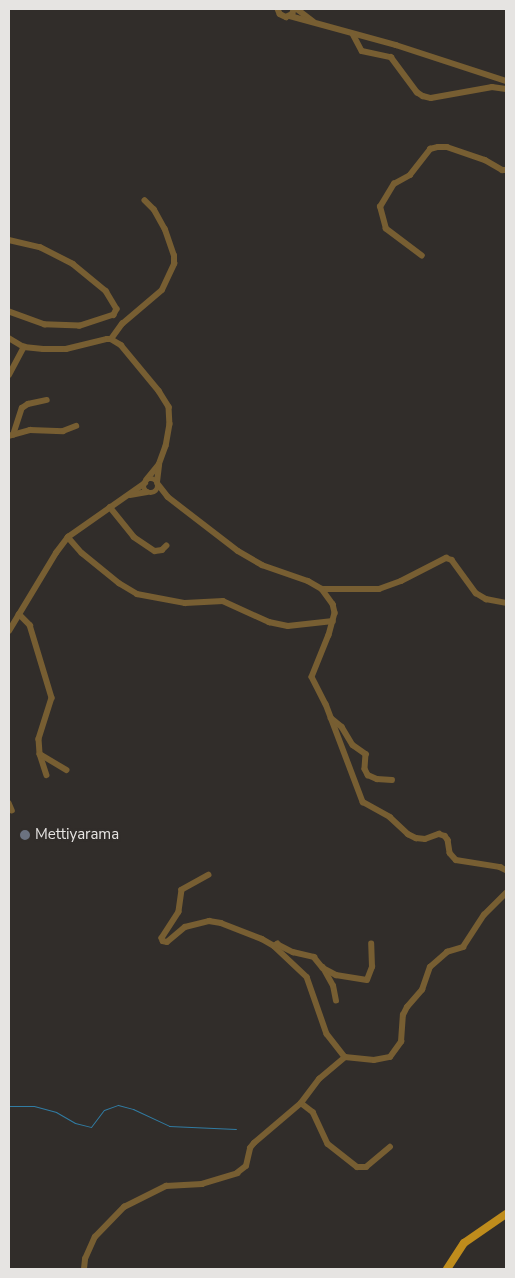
<!DOCTYPE html>
<style>
body{margin:0}
#map{position:relative;width:515px;height:1278px;overflow:hidden;background:#312d2a;font-family:"Nunito Sans",sans-serif}
div>[style]{position:absolute}
.stream>*{height:1px;margin:-0.5px;padding:0 0.5px;transform-origin:0.5px;border-radius:0.5px;background:#317ca3}
.minor>*{height:5.5px;margin:-2.75px;padding:0 2.75px;transform-origin:2.75px;border-radius:2.75px;background:#775e32}
.minor>.ring{margin:-2.75px;padding:0;box-sizing:content-box;background:none;border:5.5px solid #775e32;border-radius:50%}
.major>*{height:8px;margin:-4px;padding:0 4px;transform-origin:4px;border-radius:4px;background:#bf8c1c}
.dots>*{width:14px;height:14px;translate:-50% -50%;box-sizing:border-box;border:2px solid #312d2a;border-radius:50%}
span{translate:-50% -50%;white-space:nowrap;text-align:center;line-height:1.15;-webkit-text-stroke:4.5px #312d2a;paint-order:stroke}
.poi-label{font-size:15px;color:#e6e4e2}
.left{translate:0 -50%;text-align:left}
.frame{position:absolute;inset:0;border:10px solid #e6e4e2;pointer-events:none}
</style>
<div id="map">
<div class="stream">
<div style="left:9px;top:1106px;width:25px"></div>
<div style="left:34px;top:1106px;width:23px;rotate:15deg"></div>
<div style="left:56px;top:1112px;width:22px;rotate:30deg"></div>
<div style="left:75px;top:1123px;width:16px;rotate:14deg"></div>
<div style="left:91px;top:1127px;width:21px;rotate:-53deg"></div>
<div style="left:104px;top:1110px;width:15px;rotate:-20deg"></div>
<div style="left:118px;top:1105px;width:16px;rotate:15deg"></div>
<div style="left:133px;top:1109px;width:40px;rotate:25deg"></div>
<div style="left:169px;top:1126px;width:67px;rotate:2.6deg"></div>
</div>
<div class="minor">
<div style="left:278px;top:9px;width:5px;rotate:68deg"></div>
<div style="left:280px;top:14px;width:7px;rotate:27deg"></div>
<div style="left:286px;top:17px;width:7px;rotate:-27deg"></div>
<div style="left:292px;top:14px;width:5px;rotate:-68deg"></div>
<div style="left:297px;top:9px;width:20px;rotate:37deg"></div>
<div style="left:290px;top:16px;width:110px;rotate:15.3deg"></div>
<div style="left:396px;top:45px;width:116px;rotate:18.1deg"></div>
<div style="left:353px;top:34px;width:19px;rotate:62deg"></div>
<div style="left:362px;top:51px;width:30px;rotate:12deg"></div>
<div style="left:391px;top:57px;width:44px;rotate:53.4deg"></div>
<div style="left:417px;top:92px;width:7px;rotate:34deg"></div>
<div style="left:423px;top:96px;width:8px;rotate:14deg"></div>
<div style="left:431px;top:98px;width:62px;rotate:-10.2deg"></div>
<div style="left:492px;top:87px;width:14px;rotate:8deg"></div>
<div style="left:9px;top:240px;width:32px;rotate:13deg"></div>
<div style="left:40px;top:247px;width:37px;rotate:27deg"></div>
<div style="left:73px;top:264px;width:43px;rotate:39.3deg"></div>
<div style="left:106px;top:291px;width:21px;rotate:59deg"></div>
<div style="left:117px;top:309px;width:7px;rotate:117deg"></div>
<div style="left:114px;top:315px;width:36px;rotate:162deg"></div>
<div style="left:80px;top:326px;width:35px;rotate:-178deg"></div>
<div style="left:45px;top:325px;width:38px;rotate:-160deg"></div>
<div style="left:422px;top:256px;width:45px;rotate:-143.1deg"></div>
<div style="left:386px;top:229px;width:23px;rotate:-105deg"></div>
<div style="left:380px;top:207px;width:27px;rotate:-59deg"></div>
<div style="left:394px;top:184px;width:18px;rotate:-29deg"></div>
<div style="left:410px;top:175px;width:33px;rotate:-52deg"></div>
<div style="left:430px;top:149px;width:8px;rotate:-14deg"></div>
<div style="left:438px;top:147px;width:9px"></div>
<div style="left:447px;top:147px;width:40px;rotate:18.9deg"></div>
<div style="left:485px;top:160px;width:20px;rotate:30deg"></div>
<div style="left:502px;top:170px;width:4px"></div>
<div style="left:9px;top:338px;width:17px;rotate:31deg"></div>
<div style="left:24px;top:347px;width:19px;rotate:6deg"></div>
<div style="left:43px;top:349px;width:23px"></div>
<div style="left:66px;top:349px;width:42px;rotate:-13.7deg"></div>
<div style="left:107px;top:339px;width:4px"></div>
<div style="left:111px;top:339px;width:12px;rotate:31deg"></div>
<div style="left:121px;top:345px;width:60px;rotate:50.4deg"></div>
<div style="left:159px;top:391px;width:19px;rotate:58deg"></div>
<div style="left:169px;top:407px;width:17px;rotate:87deg"></div>
<div style="left:170px;top:424px;width:22px;rotate:100deg"></div>
<div style="left:166px;top:446px;width:20px;rotate:110deg"></div>
<div style="left:159px;top:465px;width:19px;rotate:129deg"></div>
<div style="left:111px;top:339px;width:19px;rotate:-54deg"></div>
<div style="left:122px;top:324px;width:52px;rotate:-40.4deg"></div>
<div style="left:162px;top:290px;width:29px;rotate:-65deg"></div>
<div style="left:174px;top:264px;width:8px;rotate:-90deg"></div>
<div style="left:174px;top:256px;width:28px;rotate:-109deg"></div>
<div style="left:165px;top:230px;width:23px;rotate:-119deg"></div>
<div style="left:154px;top:210px;width:13px;rotate:-135deg"></div>
<div style="left:9px;top:375px;width:32px;rotate:-62deg"></div>
<div style="left:13px;top:435px;width:28px;rotate:-72deg"></div>
<div style="left:22px;top:408px;width:7px;rotate:-34deg"></div>
<div style="left:28px;top:404px;width:19px;rotate:-12deg"></div>
<div style="left:9px;top:436px;width:22px;rotate:-16deg"></div>
<div style="left:30px;top:430px;width:33px;rotate:2deg"></div>
<div style="left:63px;top:431px;width:14px;rotate:-21deg"></div>
<div class="ring" style="left:144px;top:479px;width:8.5px;height:8.5px"></div>
<div style="left:157px;top:482px;width:17px;rotate:-83deg"></div>
<div style="left:158px;top:484px;width:16px;rotate:52deg"></div>
<div style="left:168px;top:497px;width:88px;rotate:37.6deg"></div>
<div style="left:238px;top:551px;width:28px;rotate:30deg"></div>
<div style="left:262px;top:565px;width:49px;rotate:19.2deg"></div>
<div style="left:308px;top:581px;width:16px;rotate:30deg"></div>
<div style="left:322px;top:589px;width:57px"></div>
<div style="left:379px;top:589px;width:23px;rotate:-20deg"></div>
<div style="left:401px;top:581px;width:51px;rotate:-27.1deg"></div>
<div style="left:446px;top:558px;width:6px;rotate:18deg"></div>
<div style="left:452px;top:560px;width:41px;rotate:54deg"></div>
<div style="left:476px;top:593px;width:12px;rotate:31deg"></div>
<div style="left:486px;top:599px;width:20px;rotate:11deg"></div>
<div style="left:130px;top:495px;width:17px;rotate:-10deg"></div>
<div style="left:110px;top:507px;width:38px;rotate:51deg"></div>
<div style="left:134px;top:537px;width:25px;rotate:34deg"></div>
<div style="left:155px;top:551px;width:7px;rotate:-8deg"></div>
<div style="left:162px;top:550px;width:6px;rotate:-45deg"></div>
<div style="left:68px;top:537px;width:21px;rotate:49deg"></div>
<div style="left:82px;top:553px;width:48px;rotate:39deg"></div>
<div style="left:119px;top:583px;width:21px;rotate:31deg"></div>
<div style="left:137px;top:594px;width:49px;rotate:10.6deg"></div>
<div style="left:185px;top:603px;width:38px;rotate:-3deg"></div>
<div style="left:223px;top:601px;width:51px;rotate:24.5deg"></div>
<div style="left:269px;top:622px;width:19px;rotate:12deg"></div>
<div style="left:288px;top:626px;width:45px;rotate:-6.3deg"></div>
<div style="left:322px;top:589px;width:19px;rotate:54deg"></div>
<div style="left:333px;top:604px;width:9px;rotate:77deg"></div>
<div style="left:335px;top:613px;width:23px;rotate:105deg"></div>
<div style="left:329px;top:635px;width:45px;rotate:112deg"></div>
<div style="left:312px;top:677px;width:30px;rotate:63deg"></div>
<div style="left:326px;top:704px;width:105px;rotate:69.3deg"></div>
<div style="left:363px;top:802px;width:31px;rotate:29deg"></div>
<div style="left:390px;top:817px;width:25px;rotate:43deg"></div>
<div style="left:408px;top:834px;width:9px;rotate:27deg"></div>
<div style="left:416px;top:838px;width:9px;rotate:6deg"></div>
<div style="left:425px;top:839px;width:15px;rotate:-20deg"></div>
<div style="left:439px;top:834px;width:6px;rotate:18deg"></div>
<div style="left:445px;top:836px;width:5px;rotate:53deg"></div>
<div style="left:448px;top:840px;width:13px;rotate:81deg"></div>
<div style="left:450px;top:853px;width:9px;rotate:49deg"></div>
<div style="left:456px;top:860px;width:45px;rotate:9deg"></div>
<div style="left:500px;top:867px;width:7px;rotate:27deg"></div>
<div style="left:19px;top:614px;width:16px;rotate:45deg"></div>
<div style="left:30px;top:625px;width:76px;rotate:73.2deg"></div>
<div style="left:52px;top:698px;width:43px;rotate:107.6deg"></div>
<div style="left:39px;top:739px;width:15px;rotate:86deg"></div>
<div style="left:40px;top:754px;width:22px;rotate:72deg"></div>
<div style="left:9px;top:631px;width:91px;rotate:-58.9deg"></div>
<div style="left:56px;top:553px;width:20px;rotate:-53deg"></div>
<div style="left:68px;top:537px;width:94px;rotate:-35deg"></div>
<div style="left:331px;top:718px;width:14px;rotate:39deg"></div>
<div style="left:342px;top:727px;width:21px;rotate:59deg"></div>
<div style="left:353px;top:745px;width:16px;rotate:35deg"></div>
<div style="left:366px;top:754px;width:15px;rotate:94deg"></div>
<div style="left:365px;top:769px;width:7px;rotate:63deg"></div>
<div style="left:368px;top:775px;width:10px;rotate:24deg"></div>
<div style="left:377px;top:779px;width:15px;rotate:4deg"></div>
<div style="left:40px;top:754px;width:31px;rotate:31deg"></div>
<div style="left:9px;top:803px;width:8px;rotate:67deg"></div>
<div style="left:209px;top:875px;width:31px;rotate:151deg"></div>
<div style="left:182px;top:890px;width:22px;rotate:98deg"></div>
<div style="left:179px;top:912px;width:31px;rotate:123deg"></div>
<div style="left:162px;top:938px;width:3px;rotate:72deg"></div>
<div style="left:163px;top:941px;width:4px;rotate:14deg"></div>
<div style="left:167px;top:942px;width:23px;rotate:-40deg"></div>
<div style="left:185px;top:927px;width:25px;rotate:-14deg"></div>
<div style="left:209px;top:921px;width:12px;rotate:9deg"></div>
<div style="left:221px;top:923px;width:44px;rotate:21.3deg"></div>
<div style="left:262px;top:939px;width:14px;rotate:30deg"></div>
<div style="left:274px;top:946px;width:45px;rotate:43.2deg"></div>
<div style="left:307px;top:977px;width:60px;rotate:70.7deg"></div>
<div style="left:327px;top:1034px;width:29px;rotate:52deg"></div>
<div style="left:274px;top:946px;width:4px;rotate:-34deg"></div>
<div style="left:277px;top:944px;width:18px;rotate:27deg"></div>
<div style="left:293px;top:952px;width:22px;rotate:13deg"></div>
<div style="left:314px;top:957px;width:14px;rotate:51deg"></div>
<div style="left:336px;top:1001px;width:15px;rotate:-101deg"></div>
<div style="left:333px;top:986px;width:21px;rotate:-119deg"></div>
<div style="left:323px;top:968px;width:15px;rotate:28deg"></div>
<div style="left:336px;top:975px;width:31px;rotate:9deg"></div>
<div style="left:367px;top:980px;width:14px;rotate:-69deg"></div>
<div style="left:372px;top:967px;width:23px;rotate:-92deg"></div>
<div style="left:301px;top:1103px;width:15px;rotate:37deg"></div>
<div style="left:313px;top:1112px;width:35px;rotate:65deg"></div>
<div style="left:328px;top:1144px;width:37px;rotate:38deg"></div>
<div style="left:357px;top:1167px;width:9px"></div>
<div style="left:366px;top:1167px;width:31px;rotate:-40deg"></div>
<div style="left:84px;top:1269px;width:10px;rotate:-84deg"></div>
<div style="left:85px;top:1259px;width:24px;rotate:-66deg"></div>
<div style="left:95px;top:1237px;width:42px;rotate:-46deg"></div>
<div style="left:124px;top:1207px;width:47px;rotate:-26.6deg"></div>
<div style="left:166px;top:1186px;width:36px;rotate:-3deg"></div>
<div style="left:202px;top:1184px;width:37px;rotate:-17deg"></div>
<div style="left:237px;top:1173px;width:11px;rotate:-38deg"></div>
<div style="left:246px;top:1166px;width:18px;rotate:-77deg"></div>
<div style="left:250px;top:1148px;width:6px;rotate:-51deg"></div>
<div style="left:254px;top:1143px;width:62px;rotate:-40.4deg"></div>
<div style="left:301px;top:1103px;width:30px;rotate:-53deg"></div>
<div style="left:319px;top:1079px;width:34px;rotate:-40deg"></div>
<div style="left:345px;top:1057px;width:29px;rotate:6deg"></div>
<div style="left:374px;top:1060px;width:16px;rotate:-11deg"></div>
<div style="left:390px;top:1057px;width:19px;rotate:-54deg"></div>
<div style="left:401px;top:1042px;width:27px;rotate:-86deg"></div>
<div style="left:403px;top:1015px;width:9px;rotate:-63deg"></div>
<div style="left:407px;top:1007px;width:23px;rotate:-49deg"></div>
<div style="left:422px;top:990px;width:24px;rotate:-71deg"></div>
<div style="left:430px;top:967px;width:23px;rotate:-41deg"></div>
<div style="left:447px;top:952px;width:17px;rotate:-17deg"></div>
<div style="left:463px;top:947px;width:38px;rotate:-57deg"></div>
<div style="left:484px;top:915px;width:31px;rotate:-45deg"></div>
</div>
<div class="major">
<div style="left:447px;top:1269px;width:31px;rotate:-57deg"></div>
<div style="left:464px;top:1243px;width:51px;rotate:-34.6deg"></div>
</div>
<div class="dots">
<div style="left:25px;top:835px;background:#6b7280"></div>
</div>
<div class="poi-label">
<span class="left" style="left:35px;top:835px">Mettiyarama</span>
</div>
<div class="frame"></div>
</div>
